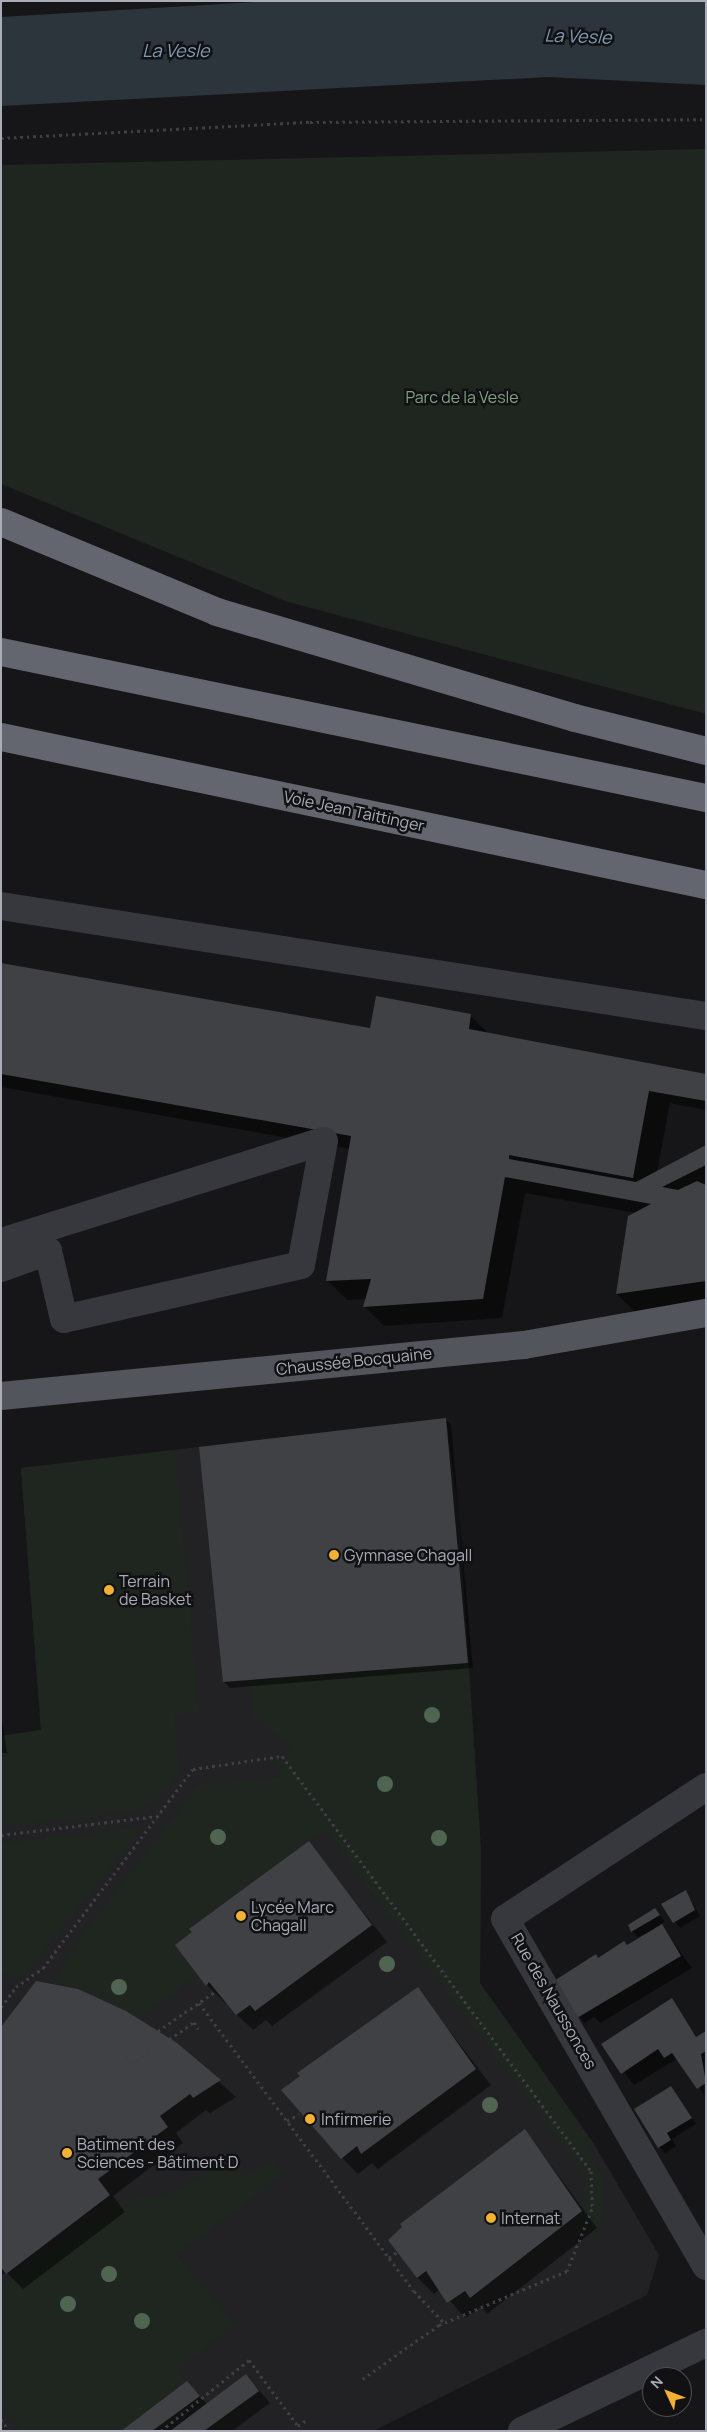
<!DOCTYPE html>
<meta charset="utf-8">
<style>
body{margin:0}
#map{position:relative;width:707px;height:2432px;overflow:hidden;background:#161618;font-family:Manrope,sans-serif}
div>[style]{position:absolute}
.built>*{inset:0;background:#222225}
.green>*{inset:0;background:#1e261f}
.water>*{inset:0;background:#2c353c}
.shadow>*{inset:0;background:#0007}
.building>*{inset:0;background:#404145}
.path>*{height:3px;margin-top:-1.5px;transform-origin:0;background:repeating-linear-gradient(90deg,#3d3f44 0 2.5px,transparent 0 6.5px)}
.minor>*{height:28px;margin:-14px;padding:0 14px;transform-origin:14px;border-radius:14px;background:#37383d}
.major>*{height:28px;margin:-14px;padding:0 14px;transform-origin:14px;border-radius:14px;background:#53555c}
.highway>*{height:28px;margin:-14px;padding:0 14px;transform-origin:14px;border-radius:14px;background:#63666e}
.trees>*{width:16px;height:16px;margin:-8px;border-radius:50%;background:#506452}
.dots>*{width:14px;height:14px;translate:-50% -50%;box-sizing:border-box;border:2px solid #111113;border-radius:50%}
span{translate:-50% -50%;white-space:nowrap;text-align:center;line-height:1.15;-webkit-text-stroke:5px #111113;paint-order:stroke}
.park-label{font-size:16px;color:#7fa381}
.street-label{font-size:16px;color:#a8adb8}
.poi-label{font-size:16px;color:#a8adb8}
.left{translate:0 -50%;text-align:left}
.water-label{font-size:18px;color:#7f9bb3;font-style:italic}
.frame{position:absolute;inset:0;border:2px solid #a8adb8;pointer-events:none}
.north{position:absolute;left:642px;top:2367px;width:50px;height:50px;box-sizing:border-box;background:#111113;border:1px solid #4d4f55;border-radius:50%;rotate:313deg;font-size:14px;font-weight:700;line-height:20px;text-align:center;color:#a8adb8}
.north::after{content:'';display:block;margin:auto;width:18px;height:22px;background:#f2b134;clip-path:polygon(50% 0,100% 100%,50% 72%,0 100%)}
</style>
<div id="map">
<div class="built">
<div style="clip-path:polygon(446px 1418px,459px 1513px,481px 1849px,480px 1983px,594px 2144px,659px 2255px,647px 2295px,373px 2431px,1px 2431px,1px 1736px,41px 1730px,21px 1468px)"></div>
</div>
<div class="green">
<div style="clip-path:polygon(706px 149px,706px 714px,285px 601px,1px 484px,1px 165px)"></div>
<div style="clip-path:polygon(175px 1450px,199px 1712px,174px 1715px,180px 1772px,160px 1798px,134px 1812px,1px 1826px,1px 1736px,41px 1730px,21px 1468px)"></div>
<div style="clip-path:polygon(evenodd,468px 1663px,481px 1849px,480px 1983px,594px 2144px,587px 2147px,605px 2179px,604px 2208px,594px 2237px,574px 2230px,582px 2211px,585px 2182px,572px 2157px,324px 1830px,189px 1928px,192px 1932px,175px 1945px,198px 1975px,140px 2019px,78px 1989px,52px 1982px,92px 1921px,199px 1785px,282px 1777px,272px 1763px,294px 1749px,252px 1716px,251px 1680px,468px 1663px,446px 1954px,508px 2038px,508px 2039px,472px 1990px,446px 1954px)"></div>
<div style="clip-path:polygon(143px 1827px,23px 1977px,1px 1974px,1px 1843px)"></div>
<div style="clip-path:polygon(226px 2156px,244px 2177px,272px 2159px,283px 2175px,177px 2255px,235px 2324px,178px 2369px,187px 2381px,121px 2431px,22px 2431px,1px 2404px,1px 2287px,118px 2202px,177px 2191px)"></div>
</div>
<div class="water">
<div style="clip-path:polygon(272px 1px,706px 1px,706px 85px,549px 77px,1px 106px,1px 17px)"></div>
</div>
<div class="shadow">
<div style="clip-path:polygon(1px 964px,371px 1029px,470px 1015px,489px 1034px,706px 1075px,706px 1110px,670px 1103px,657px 1172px,706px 1147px,706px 1302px,636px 1313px,617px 1294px,629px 1217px,636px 1213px,525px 1193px,502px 1318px,384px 1326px,365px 1307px,367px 1299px,347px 1300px,328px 1281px,350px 1149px,1px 1087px)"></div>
<div style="clip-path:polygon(445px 1419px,451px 1425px,473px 1668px,230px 1688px,224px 1682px)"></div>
<div style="clip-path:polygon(1px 1714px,7px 1753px,1px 1753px)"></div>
<div style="clip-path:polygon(308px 1843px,387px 1942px,272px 2026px,266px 2020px,253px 2030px,207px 1985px)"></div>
<div style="clip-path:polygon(685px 1891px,700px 1916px,680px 1928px,663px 1905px)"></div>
<div style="clip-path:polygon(655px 1909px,665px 1922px,660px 1924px,692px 1968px,600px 2023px,594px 2017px,584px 2023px,555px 1981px,661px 1927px,638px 1937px,632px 1931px)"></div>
<div style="clip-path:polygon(417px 1989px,491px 2085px,378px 2169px,372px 2163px,358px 2174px,342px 2158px,302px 2077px)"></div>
<div style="clip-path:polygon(672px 2000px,697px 2038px,706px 2032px,704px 2094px,677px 2059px,634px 2085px,603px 2045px)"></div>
<div style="clip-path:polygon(1px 2031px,176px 2044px,236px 2097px,210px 2113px,206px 2110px,176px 2133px,183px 2143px,113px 2196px,125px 2212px,23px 2289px,6px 2272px,1px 2276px)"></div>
<div style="clip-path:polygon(671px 2088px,696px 2124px,672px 2139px,676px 2146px,665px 2153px,659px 2147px)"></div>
<div style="clip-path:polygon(525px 2130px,597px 2228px,487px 2314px,481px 2307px,465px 2318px,440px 2289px,434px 2294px,418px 2278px,390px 2240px)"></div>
<div style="clip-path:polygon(246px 2375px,270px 2403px,232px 2431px,123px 2431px,187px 2382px,207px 2404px)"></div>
</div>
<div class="building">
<div style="clip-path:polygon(1px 963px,370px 1028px,376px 996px,471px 1014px,469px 1029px,706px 1074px,706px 1101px,649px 1091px,633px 1178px,509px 1155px,509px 1159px,636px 1182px,706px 1145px,706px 1165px,662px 1187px,678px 1190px,697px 1181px,706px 1185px,706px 1281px,616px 1294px,628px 1216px,651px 1204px,505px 1177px,483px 1299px,363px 1307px,371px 1279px,326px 1281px,351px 1136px,1px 1074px)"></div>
<div style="clip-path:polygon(446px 1418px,468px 1663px,223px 1682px,199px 1447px)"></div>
<div style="clip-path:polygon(309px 1841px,372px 1925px,255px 2011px,250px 2005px,236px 2015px,209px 1982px,206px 1986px,175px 1945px,192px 1932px,189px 1929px)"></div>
<div style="clip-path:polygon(686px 1890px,695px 1910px,673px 1923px,661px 1904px)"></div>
<div style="clip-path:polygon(655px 1908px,660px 1915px,631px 1932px,628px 1925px)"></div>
<div style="clip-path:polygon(662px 1924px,681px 1956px,577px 2018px,554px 1981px,596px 1954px,598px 1958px,624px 1941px,627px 1945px)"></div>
<div style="clip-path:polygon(36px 1981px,78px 1989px,126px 2011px,177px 2043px,221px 2080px,193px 2098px,190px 2094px,160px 2116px,168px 2127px,98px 2179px,110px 2195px,6px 2274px,1px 2267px,1px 2027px)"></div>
<div style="clip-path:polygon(418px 1987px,476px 2069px,361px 2154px,357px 2146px,341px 2159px,281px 2090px,300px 2076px,297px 2073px)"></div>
<div style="clip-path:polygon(672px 1998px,696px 2037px,706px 2031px,706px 2051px,701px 2054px,706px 2083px,697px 2089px,672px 2053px,664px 2058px,658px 2049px,621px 2074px,601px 2044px)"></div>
<div style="clip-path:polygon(671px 2086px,692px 2118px,667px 2133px,671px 2140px,658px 2148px,634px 2109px)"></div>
<div style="clip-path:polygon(525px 2129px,582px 2211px,470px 2298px,465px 2291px,447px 2303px,426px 2271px,417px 2278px,388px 2240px,402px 2227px,400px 2224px)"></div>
<div style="clip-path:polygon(246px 2374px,259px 2391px,204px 2431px,170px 2431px)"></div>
<div style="clip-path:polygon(187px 2381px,200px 2396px,152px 2431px,121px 2431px)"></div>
</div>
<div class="path">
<div style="left:1px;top:138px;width:309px;rotate:-3deg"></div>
<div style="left:310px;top:122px;width:396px;rotate:-0.4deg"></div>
<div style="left:1px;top:1835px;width:158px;rotate:-6.9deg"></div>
<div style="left:199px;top:2003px;width:359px;rotate:53.3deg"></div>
<div style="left:414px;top:2291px;width:44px;rotate:46.8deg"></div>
<div style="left:1px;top:2007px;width:25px;rotate:-53deg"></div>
<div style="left:16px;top:1987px;width:33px;rotate:-35deg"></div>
<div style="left:43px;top:1968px;width:249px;rotate:-53deg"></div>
<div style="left:193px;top:1769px;width:90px;rotate:-8.3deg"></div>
<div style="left:282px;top:1756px;width:517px;rotate:53.33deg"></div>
<div style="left:591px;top:2171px;width:38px;rotate:88deg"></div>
<div style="left:592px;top:2209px;width:67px;rotate:112deg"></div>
<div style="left:567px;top:2271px;width:139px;rotate:157.1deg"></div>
<div style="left:439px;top:2325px;width:97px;rotate:144.7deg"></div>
<div style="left:158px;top:2031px;width:70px;rotate:-34.6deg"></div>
<div style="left:126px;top:2056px;width:11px;rotate:56deg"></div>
<div style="left:132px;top:2065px;width:75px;rotate:-34.7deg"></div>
<div style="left:194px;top:2022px;width:8px;rotate:60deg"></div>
<div style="left:287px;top:2121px;width:14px;rotate:-30deg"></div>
<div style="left:389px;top:2258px;width:10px;rotate:-37deg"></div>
<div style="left:1px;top:2419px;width:14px;rotate:56deg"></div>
<div style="left:161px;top:2431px;width:113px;rotate:-38.9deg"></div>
<div style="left:249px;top:2360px;width:82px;rotate:53.4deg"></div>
<div style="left:298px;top:2426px;width:12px;rotate:-35deg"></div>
</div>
<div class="minor">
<div style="left:1px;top:906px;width:714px;rotate:8.87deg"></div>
<div style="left:1px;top:1242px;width:338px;rotate:-17.4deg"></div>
<div style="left:324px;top:1141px;width:126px;rotate:100.5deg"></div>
<div style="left:301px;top:1265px;width:243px;rotate:167.2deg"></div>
<div style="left:64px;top:1319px;width:70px;rotate:-103.2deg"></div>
<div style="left:48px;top:1251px;width:50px;rotate:160.1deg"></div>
<div style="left:706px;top:1787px;width:240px;rotate:146.7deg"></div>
<div style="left:505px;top:1919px;width:401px;rotate:59.9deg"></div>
<div style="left:522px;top:2431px;width:204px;rotate:-25.6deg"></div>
</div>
<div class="major">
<div style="left:1px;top:1396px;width:525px;rotate:-5.57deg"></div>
<div style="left:524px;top:1345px;width:185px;rotate:-10deg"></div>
</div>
<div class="highway">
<div style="left:1px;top:522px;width:234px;rotate:22.6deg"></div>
<div style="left:217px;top:612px;width:373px;rotate:16.5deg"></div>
<div style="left:575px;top:718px;width:135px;rotate:14.1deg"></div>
<div style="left:1px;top:652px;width:720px;rotate:11.7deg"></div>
<div style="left:1px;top:737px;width:720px;rotate:11.86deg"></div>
</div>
<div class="trees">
<div style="left:432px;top:1715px"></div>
<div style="left:385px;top:1784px"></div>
<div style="left:218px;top:1837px"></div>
<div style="left:439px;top:1838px"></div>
<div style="left:387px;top:1964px"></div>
<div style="left:119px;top:1987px"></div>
<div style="left:490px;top:2105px"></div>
<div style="left:109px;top:2274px"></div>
<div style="left:68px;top:2304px"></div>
<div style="left:142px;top:2321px"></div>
</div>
<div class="dots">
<div style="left:334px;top:1555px;background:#f2b134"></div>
<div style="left:109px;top:1590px;background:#f2b134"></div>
<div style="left:241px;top:1916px;background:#f2b134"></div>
<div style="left:310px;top:2119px;background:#f2b134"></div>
<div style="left:67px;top:2153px;background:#f2b134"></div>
<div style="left:491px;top:2218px;background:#f2b134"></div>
</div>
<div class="park-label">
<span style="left:462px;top:397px">Parc de la Vesle</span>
</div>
<div class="street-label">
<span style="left:354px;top:811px;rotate:12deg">Voie Jean Taittinger</span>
<span style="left:354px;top:1361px;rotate:-6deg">Chaussée Bocquaine</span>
<span style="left:554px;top:2001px;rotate:60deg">Rue des Naussonces</span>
</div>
<div class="poi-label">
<span class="left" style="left:344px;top:1555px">Gymnase Chagall</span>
<span class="left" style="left:119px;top:1590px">Terrain<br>de Basket</span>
<span class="left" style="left:251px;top:1916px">Lycée Marc<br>Chagall</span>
<span class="left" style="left:321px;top:2119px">Infirmerie</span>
<span class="left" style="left:77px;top:2153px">Batiment des<br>Sciences - Bâtiment D</span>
<span class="left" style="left:501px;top:2218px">Internat</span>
</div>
<div class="water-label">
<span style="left:578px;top:36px;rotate:2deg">La Vesle</span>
<span style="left:176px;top:50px">La Vesle</span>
</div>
<div class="frame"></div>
<div class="north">N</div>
</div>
